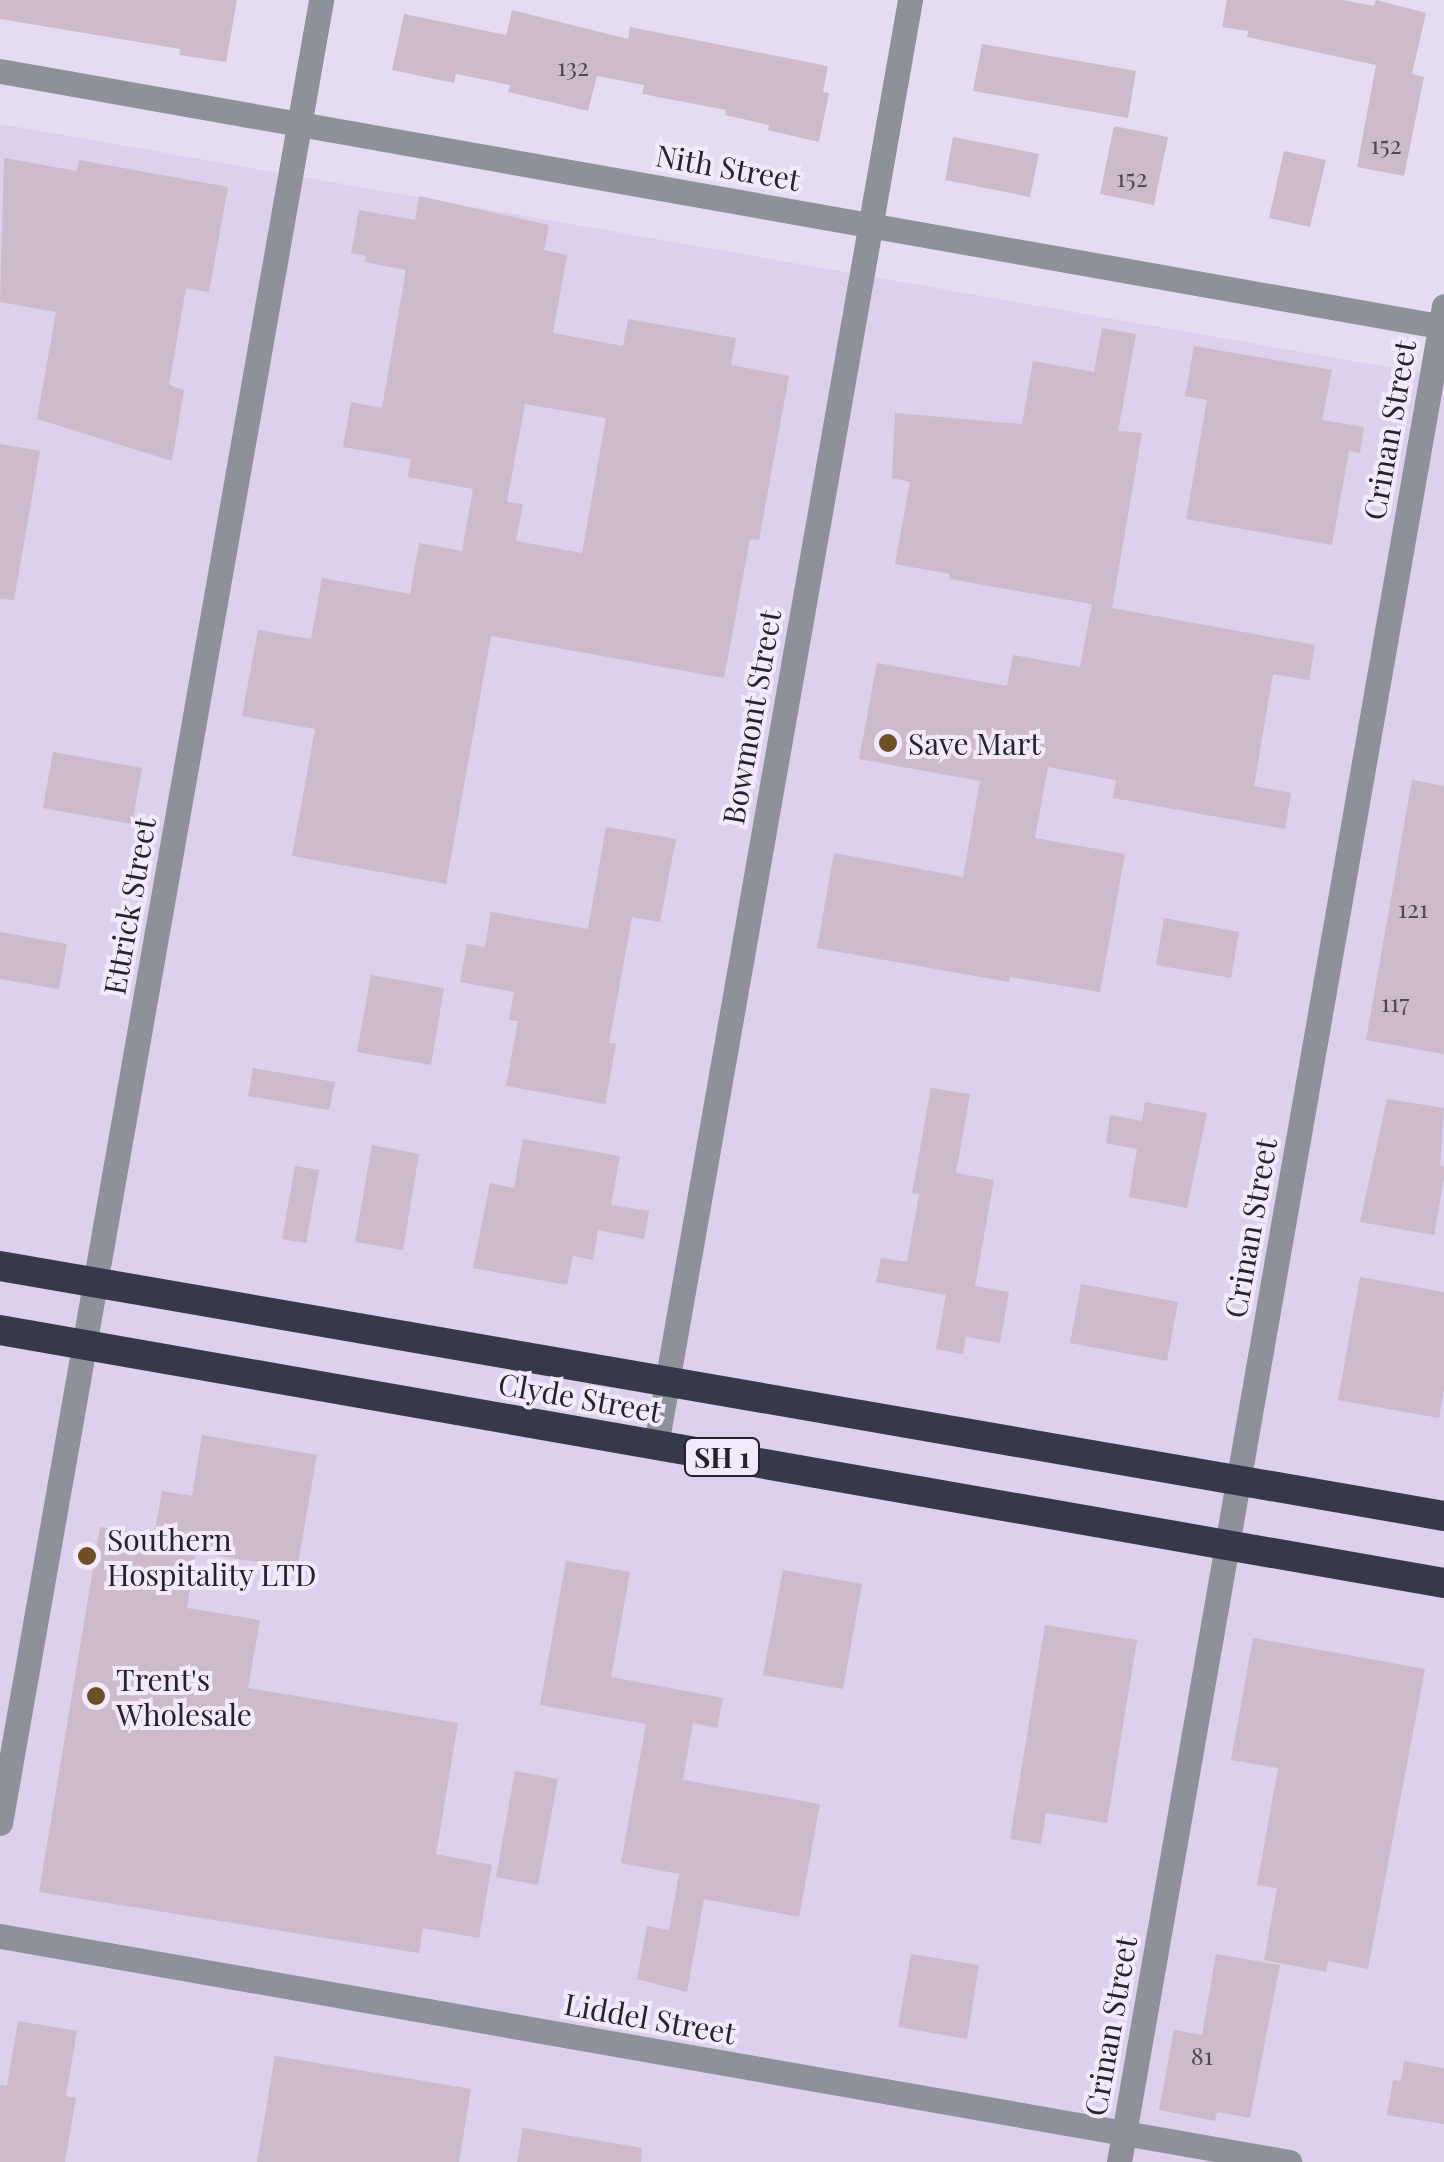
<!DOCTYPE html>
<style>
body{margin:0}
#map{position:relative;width:1444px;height:2162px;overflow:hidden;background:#e6dcf2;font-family:"Playfair Display",serif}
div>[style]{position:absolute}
.built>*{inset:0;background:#ddd0ec}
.building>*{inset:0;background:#cdbaca}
.minor>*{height:25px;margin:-12.5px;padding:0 12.5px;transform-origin:12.5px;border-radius:12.5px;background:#8f919a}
.highway>*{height:30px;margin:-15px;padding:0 15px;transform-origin:15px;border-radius:15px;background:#37394a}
.dots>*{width:28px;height:28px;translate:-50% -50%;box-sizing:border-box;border:5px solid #f2eafc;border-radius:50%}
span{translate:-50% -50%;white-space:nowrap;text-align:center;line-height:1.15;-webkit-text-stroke:8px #f2eafc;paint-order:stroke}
.number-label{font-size:25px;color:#504953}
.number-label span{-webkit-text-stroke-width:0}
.shield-label span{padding:2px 8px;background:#f2eafc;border:2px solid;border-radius:8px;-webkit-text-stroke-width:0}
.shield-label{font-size:28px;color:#27232b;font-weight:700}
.street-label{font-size:30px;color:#27232b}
.poi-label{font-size:30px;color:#27232b}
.left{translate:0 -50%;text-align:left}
</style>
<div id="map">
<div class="built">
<div style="clip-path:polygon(0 124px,1444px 377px,1444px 2162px,0 2162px)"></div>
</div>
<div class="building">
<div style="clip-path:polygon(0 0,237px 0,226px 62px,179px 55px,180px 49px,0 19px)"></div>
<div style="clip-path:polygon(1227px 0,1343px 0,1374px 6px,1376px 0,1426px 13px,1412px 74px,1424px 77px,1404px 176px,1357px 167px,1376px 65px,1247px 37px,1248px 31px,1222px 27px)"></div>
<div style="clip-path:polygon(512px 10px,628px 39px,630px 27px,828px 66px,823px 92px,829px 93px,819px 142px,768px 130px,769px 125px,725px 115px,726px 110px,642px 94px,644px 85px,597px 76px,588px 111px,508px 92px,510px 85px,456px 74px,454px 83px,392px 70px,404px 14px,506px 35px)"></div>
<div style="clip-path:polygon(982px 44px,1136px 71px,1128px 118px,973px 91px)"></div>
<div style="clip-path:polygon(1114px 126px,1168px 137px,1154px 205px,1100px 194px)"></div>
<div style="clip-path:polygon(953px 137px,1039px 154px,1030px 197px,945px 180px)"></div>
<div style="clip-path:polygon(1284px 151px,1326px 160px,1310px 227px,1269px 218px)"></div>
<div style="clip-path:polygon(4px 158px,77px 171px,79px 160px,228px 187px,209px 292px,186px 288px,169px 385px,184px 390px,172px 461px,37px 419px,56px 312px,0 302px)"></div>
<div style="clip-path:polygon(evenodd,419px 196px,549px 225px,544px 250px,567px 255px,553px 333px,623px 346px,628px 319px,736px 338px,731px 365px,789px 376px,759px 540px,750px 539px,724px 678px,491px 636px,446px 884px,292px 856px,315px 729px,242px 716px,258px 630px,311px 639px,322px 578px,410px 594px,419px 543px,462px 551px,473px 489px,408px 477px,411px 459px,343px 447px,351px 402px,382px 408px,406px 270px,365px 262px,366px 256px,351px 253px,359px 210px,415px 220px,419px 196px,525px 404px,606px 418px,582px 553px,516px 541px,523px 504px,507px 502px,525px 404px)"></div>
<div style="clip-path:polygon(1102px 328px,1136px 334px,1118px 431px,1142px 433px,1112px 608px,1315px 645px,1309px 680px,1273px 674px,1254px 786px,1291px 793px,1285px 829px,1113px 798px,1116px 780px,1048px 767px,1035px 838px,1125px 854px,1100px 992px,1010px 977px,1009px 982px,817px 948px,834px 853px,963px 877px,980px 781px,859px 759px,877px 663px,1007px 686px,1013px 655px,1080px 667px,1092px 604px,949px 579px,950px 574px,895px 564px,910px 482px,892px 478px,895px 413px,1022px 424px,1033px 361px,1094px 372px)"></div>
<div style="clip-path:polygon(1194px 346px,1332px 370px,1322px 420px,1364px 427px,1360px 453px,1349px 451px,1332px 545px,1186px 519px,1207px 400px,1185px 396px)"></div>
<div style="clip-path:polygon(0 444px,40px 451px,14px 600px,0 599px)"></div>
<div style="clip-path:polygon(53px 752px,142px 768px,132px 824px,43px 808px)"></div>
<div style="clip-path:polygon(1412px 780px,1444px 786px,1444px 1054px,1366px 1040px)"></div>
<div style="clip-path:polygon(606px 827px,676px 839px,660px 922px,632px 917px,609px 1043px,616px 1044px,605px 1104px,506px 1086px,518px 1021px,509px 1020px,514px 992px,460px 982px,467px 944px,485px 947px,491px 912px,588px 929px)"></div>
<div style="clip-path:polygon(1164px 918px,1239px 932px,1231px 978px,1156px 965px)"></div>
<div style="clip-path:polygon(0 932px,67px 944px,59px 989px,0 979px)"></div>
<div style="clip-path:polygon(371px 975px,444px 988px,431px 1065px,357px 1052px)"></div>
<div style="clip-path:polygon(253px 1068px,335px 1082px,329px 1110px,248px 1096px)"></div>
<div style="clip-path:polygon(931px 1088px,970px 1094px,956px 1173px,994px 1180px,975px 1286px,1009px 1292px,1000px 1343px,966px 1337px,963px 1354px,936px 1349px,946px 1295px,876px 1282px,881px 1258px,907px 1262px,919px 1194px,912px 1193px)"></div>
<div style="clip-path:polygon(1387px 1099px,1444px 1108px,1440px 1165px,1444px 1166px,1444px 1179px,1434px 1235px,1360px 1222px)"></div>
<div style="clip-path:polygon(1145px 1102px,1207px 1113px,1187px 1208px,1129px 1197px,1137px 1149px,1106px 1143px,1110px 1115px,1142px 1121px)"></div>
<div style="clip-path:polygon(523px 1139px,620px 1156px,611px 1205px,649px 1211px,644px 1239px,598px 1230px,593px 1260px,573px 1256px,567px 1285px,473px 1268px,490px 1183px,514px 1188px)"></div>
<div style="clip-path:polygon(372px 1145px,419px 1154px,403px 1250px,355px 1242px)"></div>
<div style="clip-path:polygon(295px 1166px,319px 1170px,306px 1243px,282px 1239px)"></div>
<div style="clip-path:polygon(1360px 1277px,1444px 1292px,1444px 1389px,1439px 1418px,1338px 1400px)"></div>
<div style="clip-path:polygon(1081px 1284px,1178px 1302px,1167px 1361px,1070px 1343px)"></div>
<div style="clip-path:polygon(202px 1435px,317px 1455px,297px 1569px,196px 1552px,187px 1608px,260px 1620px,248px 1688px,458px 1723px,436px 1854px,492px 1865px,479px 1938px,423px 1928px,419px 1953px,39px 1892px,100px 1527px,154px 1536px,162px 1491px,192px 1496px)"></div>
<div style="clip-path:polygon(566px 1561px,630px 1572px,611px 1677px,723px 1698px,717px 1728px,693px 1723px,683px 1780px,820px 1804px,799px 1917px,704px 1899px,687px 1992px,637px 1979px,647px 1926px,669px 1930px,679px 1874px,621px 1863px,646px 1724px,540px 1705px)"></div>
<div style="clip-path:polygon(783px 1570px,862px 1584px,843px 1689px,763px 1675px)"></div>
<div style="clip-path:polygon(1045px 1625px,1137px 1640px,1107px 1823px,1046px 1813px,1041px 1844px,1010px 1839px)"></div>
<div style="clip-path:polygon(1253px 1638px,1425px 1669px,1368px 1969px,1328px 1961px,1326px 1972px,1264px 1960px,1277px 1888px,1257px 1885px,1278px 1768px,1231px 1760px)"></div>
<div style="clip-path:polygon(515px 1771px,558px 1779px,538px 1885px,496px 1877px)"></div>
<div style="clip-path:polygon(911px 1954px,979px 1965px,967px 2039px,898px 2027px)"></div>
<div style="clip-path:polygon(1216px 1954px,1280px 1965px,1250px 2118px,1217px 2112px,1215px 2121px,1159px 2110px,1174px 2030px,1202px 2035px)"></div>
<div style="clip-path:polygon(18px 2021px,77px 2031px,66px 2096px,76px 2098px,65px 2162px,0 2162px,0 2085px,7px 2086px)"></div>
<div style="clip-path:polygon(275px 2056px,471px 2089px,459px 2162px,257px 2162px)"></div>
<div style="clip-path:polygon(1404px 2061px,1444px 2068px,1444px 2124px,1387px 2115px,1393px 2080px,1401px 2081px)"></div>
<div style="clip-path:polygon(523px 2128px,642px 2148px,641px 2162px,517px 2162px)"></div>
</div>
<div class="minor">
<div style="left:0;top:71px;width:1467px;rotate:10.05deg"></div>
<div style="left:656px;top:1445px;width:1467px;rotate:-80.03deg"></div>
<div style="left:0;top:1823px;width:1851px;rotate:-80.01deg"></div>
<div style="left:0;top:1936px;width:1309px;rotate:9.94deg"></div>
<div style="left:1119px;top:2162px;width:1884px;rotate:-80.07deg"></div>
</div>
<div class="highway">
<div style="left:0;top:1266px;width:1465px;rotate:9.82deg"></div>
<div style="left:0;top:1330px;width:1466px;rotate:9.94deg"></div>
</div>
<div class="dots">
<div style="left:888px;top:743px;background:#6f5025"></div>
<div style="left:87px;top:1556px;background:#6f5025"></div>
<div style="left:96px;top:1696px;background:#6f5025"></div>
</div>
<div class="number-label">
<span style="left:573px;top:66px">132</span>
<span style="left:1386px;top:144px">152</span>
<span style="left:1132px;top:177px">152</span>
<span style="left:1413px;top:908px">121</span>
<span style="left:1395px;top:1002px">117</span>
<span style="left:1202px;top:2055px">81</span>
</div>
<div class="shield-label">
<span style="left:722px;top:1457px">SH 1</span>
</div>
<div class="street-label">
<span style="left:728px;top:167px;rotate:10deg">Nith Street</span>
<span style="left:1389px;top:430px;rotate:-80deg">Crinan Street</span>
<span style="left:751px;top:717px;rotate:-80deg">Bowmont Street</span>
<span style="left:129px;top:906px;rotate:-80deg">Ettrick Street</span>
<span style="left:1250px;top:1228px;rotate:-80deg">Crinan Street</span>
<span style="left:580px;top:1397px;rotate:10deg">Clyde Street</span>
<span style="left:650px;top:2018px;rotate:10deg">Liddel Street</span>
<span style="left:1110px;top:2026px;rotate:-80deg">Crinan Street</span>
</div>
<div class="poi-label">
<span class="left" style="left:908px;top:743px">Save Mart</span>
<span class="left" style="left:107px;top:1556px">Southern<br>Hospitality LTD</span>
<span class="left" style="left:116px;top:1696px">Trent's<br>Wholesale</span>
</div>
</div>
